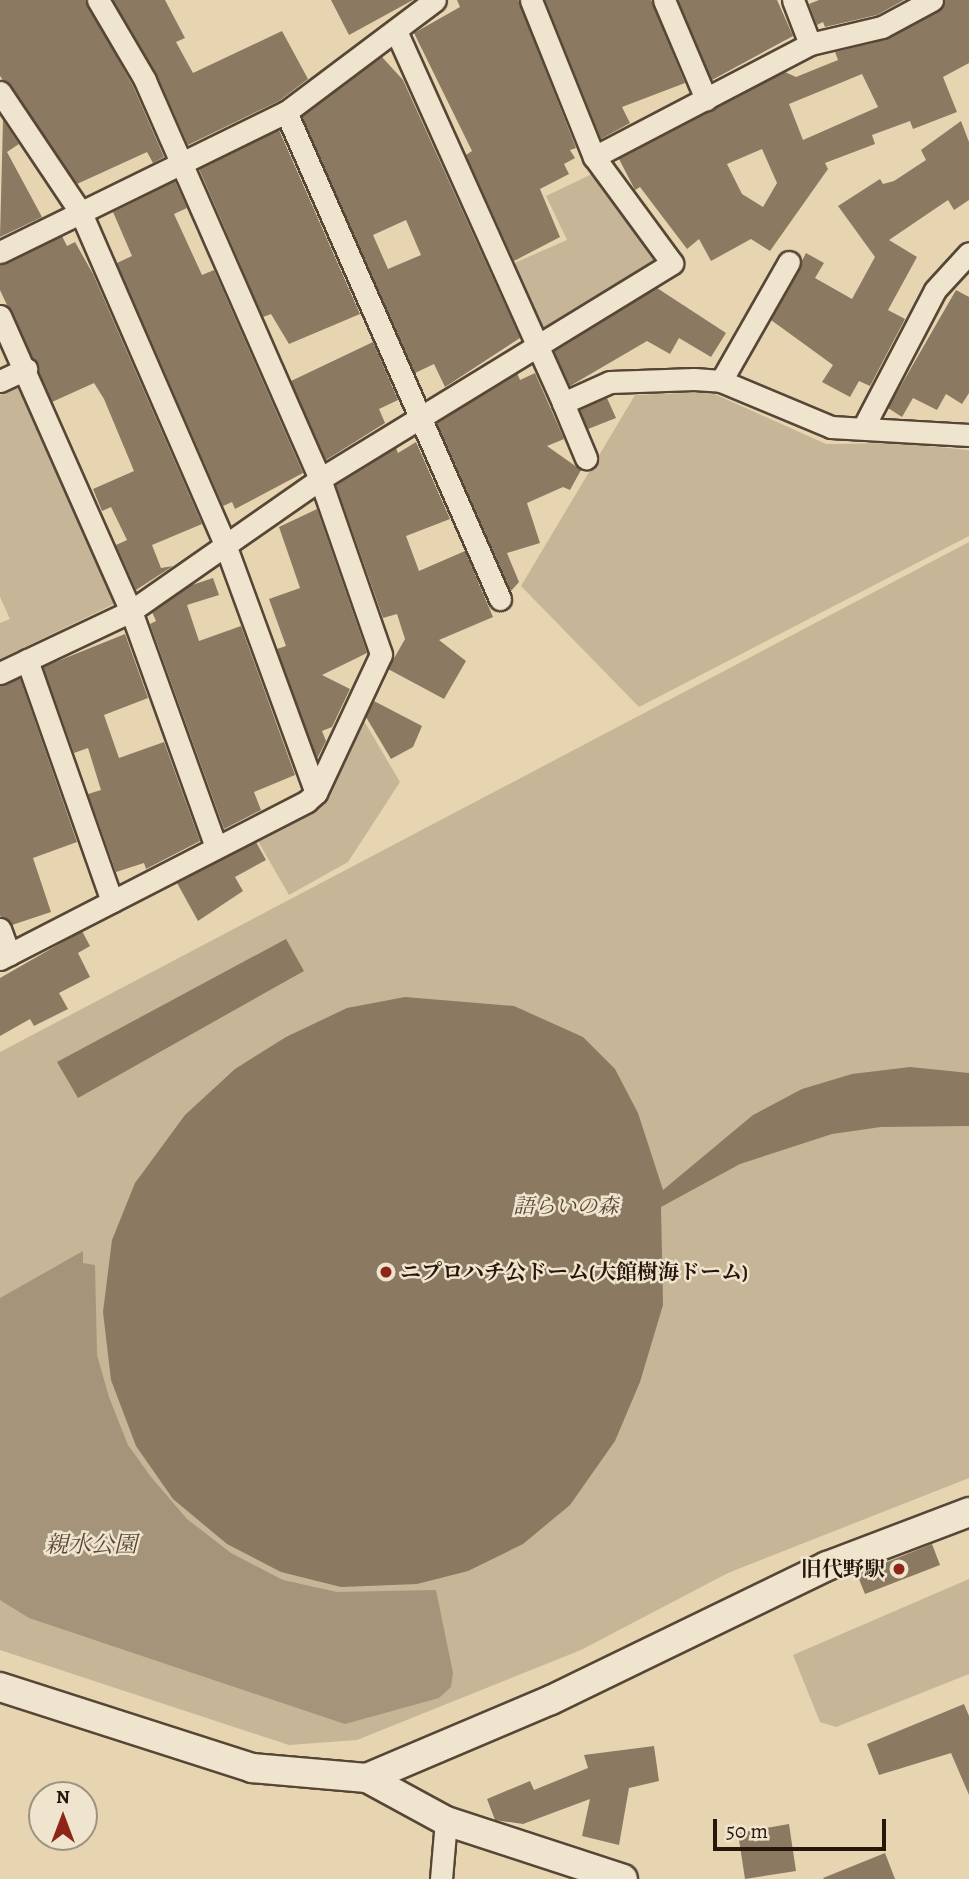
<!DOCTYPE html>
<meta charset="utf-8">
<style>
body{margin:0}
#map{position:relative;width:969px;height:1879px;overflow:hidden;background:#e7d5b2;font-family:Alegreya,"Noto Serif JP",serif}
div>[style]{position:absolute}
.green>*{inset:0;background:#c6b596}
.water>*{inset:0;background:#a6947a}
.building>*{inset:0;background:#8b7962}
.roads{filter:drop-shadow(2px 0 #574636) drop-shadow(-2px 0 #574636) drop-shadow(0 2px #574636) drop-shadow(0 -2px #574636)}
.street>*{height:21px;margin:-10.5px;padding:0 10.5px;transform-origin:10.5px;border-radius:10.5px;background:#efe4cd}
.secondary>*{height:28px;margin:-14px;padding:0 14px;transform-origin:14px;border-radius:14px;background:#efe4cd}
.dots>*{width:19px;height:19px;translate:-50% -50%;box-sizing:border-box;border:4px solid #efe4cd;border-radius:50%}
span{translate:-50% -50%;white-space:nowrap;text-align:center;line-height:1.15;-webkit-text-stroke:5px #efe4cd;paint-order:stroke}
.park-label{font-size:21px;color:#574635;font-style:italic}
.poi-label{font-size:21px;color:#27160c;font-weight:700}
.left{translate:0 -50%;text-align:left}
.right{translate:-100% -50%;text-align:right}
.water-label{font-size:23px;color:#5a4838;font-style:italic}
.north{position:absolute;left:28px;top:1781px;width:70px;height:70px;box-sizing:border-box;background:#efe4cd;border:2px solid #9f9280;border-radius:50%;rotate:0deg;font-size:19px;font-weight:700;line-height:28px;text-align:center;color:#27160c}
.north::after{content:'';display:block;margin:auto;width:24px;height:32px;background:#8f2418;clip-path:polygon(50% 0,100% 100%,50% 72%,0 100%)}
.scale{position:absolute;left:713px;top:1819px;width:173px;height:32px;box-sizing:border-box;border:4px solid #27160c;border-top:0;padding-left:9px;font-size:21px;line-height:24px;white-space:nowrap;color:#27160c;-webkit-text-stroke:5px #efe4cd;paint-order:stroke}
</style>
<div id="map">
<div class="green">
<div style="clip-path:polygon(592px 174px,654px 253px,652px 267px,543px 329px,512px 264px,567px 240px,546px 196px)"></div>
<div style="clip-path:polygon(19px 387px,116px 603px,0 659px,0 623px,10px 619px,0 597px,0 395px)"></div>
<div style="clip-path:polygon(710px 392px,826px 444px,897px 443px,969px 450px,969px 536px,639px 707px,521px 586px,635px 395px)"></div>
<div style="clip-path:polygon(969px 542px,969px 1478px,728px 1573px,581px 1650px,357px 1740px,289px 1745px,0 1650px,0 1052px)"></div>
<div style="clip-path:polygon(360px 714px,400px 782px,348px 862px,289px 895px,255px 836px,312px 804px)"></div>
<div style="clip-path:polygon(969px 1579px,969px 1674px,836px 1727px,820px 1722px,793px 1655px)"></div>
</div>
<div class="water">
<div style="clip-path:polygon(83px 1251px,83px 1263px,95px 1265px,97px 1355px,109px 1397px,128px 1445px,151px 1477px,187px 1519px,231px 1553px,283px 1580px,337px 1592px,436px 1590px,453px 1673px,451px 1687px,439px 1698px,345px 1724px,29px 1618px,0 1600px,0 1298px)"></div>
</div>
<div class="building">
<div style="clip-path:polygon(0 0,85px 0,133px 86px,164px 157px,153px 163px,147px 152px,77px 184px,0 76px)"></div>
<div style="clip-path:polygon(113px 0,165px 0,185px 38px,176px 42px,193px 73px,282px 31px,308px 79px,279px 101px,188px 145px,156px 73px)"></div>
<div style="clip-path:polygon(331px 0,413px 0,349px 35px)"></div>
<div style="clip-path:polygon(457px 0,518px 0,576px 148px,570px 150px,575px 158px,564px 164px,569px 174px,540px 189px,560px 237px,514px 261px,466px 155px,472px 151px,414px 33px,460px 7px)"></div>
<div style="clip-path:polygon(545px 0,651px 0,685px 83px,622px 107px,630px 123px,601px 139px)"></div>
<div style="clip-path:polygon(678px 0,777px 0,793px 36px,712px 80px)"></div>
<div style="clip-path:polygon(819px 0,904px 0,877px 15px,825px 27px,823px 22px,817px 25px,809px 4px)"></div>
<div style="clip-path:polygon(evenodd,945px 0,969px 0,969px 63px,943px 77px,957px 112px,913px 129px,910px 121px,872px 135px,875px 144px,825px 163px,828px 169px,770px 251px,751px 239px,711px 261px,699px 239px,687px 249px,640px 187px,635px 190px,619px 159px,785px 72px,796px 77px,838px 60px,835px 52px,888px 39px,938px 12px,945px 0,862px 74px,878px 107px,803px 140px,789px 104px,862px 74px,945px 0,762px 149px,777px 183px,763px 207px,742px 194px,727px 164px,762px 149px)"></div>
<div style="clip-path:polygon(evenodd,382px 57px,403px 80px,520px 338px,445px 387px,434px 364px,415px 373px,302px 116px,382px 57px,406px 220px,421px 255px,388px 269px,373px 235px,406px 220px)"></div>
<div style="clip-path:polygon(3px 120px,19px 144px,7px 152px,42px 217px,0 237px)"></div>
<div style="clip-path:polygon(961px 121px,969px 142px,969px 200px,954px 210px,948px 200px,889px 240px,917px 257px,888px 310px,905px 319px,870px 386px,859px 381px,850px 397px,822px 382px,833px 365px,771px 320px,806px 253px,824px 263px,815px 278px,852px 299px,875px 257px,838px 206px,880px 179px,883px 184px,894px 181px,926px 160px,921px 150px)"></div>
<div style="clip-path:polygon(279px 130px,360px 314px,289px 344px,271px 314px,263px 317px,199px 169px)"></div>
<div style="clip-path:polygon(175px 181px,187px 208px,174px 214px,202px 275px,214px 270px,303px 473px,235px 509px,232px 502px,223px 506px,117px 263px,132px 256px,113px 212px)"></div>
<div style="clip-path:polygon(62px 236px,67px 246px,75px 242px,93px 274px,202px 524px,152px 545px,161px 568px,173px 566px,136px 590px,116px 545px,127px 540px,111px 507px,102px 511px,93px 489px,134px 471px,104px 399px,94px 383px,52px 402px,0 290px,0 265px)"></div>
<div style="clip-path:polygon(657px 288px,726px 333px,711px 357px,679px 338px,670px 354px,647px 341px,570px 386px,554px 351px)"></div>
<div style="clip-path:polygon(956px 290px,969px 297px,969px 393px,962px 404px,946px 394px,937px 410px,913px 398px,902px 417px,888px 408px)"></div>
<div style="clip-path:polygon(373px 342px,398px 400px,379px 409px,385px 423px,326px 460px,291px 381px)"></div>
<div style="clip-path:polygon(517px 373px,520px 380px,535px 373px,564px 439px,547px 446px,581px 470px,570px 490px,563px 487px,527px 503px,540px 543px,507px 553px,519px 582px,511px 591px,437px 423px)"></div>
<div style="clip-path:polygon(607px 398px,616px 418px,588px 429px,580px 410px)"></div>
<div style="clip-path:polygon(416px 442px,450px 519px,406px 536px,419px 571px,465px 551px,493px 617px,439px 640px,466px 661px,444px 699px,388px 669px,405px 639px,397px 614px,383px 618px,336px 485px,396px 448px,398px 453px)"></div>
<div style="clip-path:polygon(317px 509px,367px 653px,322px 675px,350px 689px,332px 727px,322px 731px,326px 741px,317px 759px,277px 649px,286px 646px,269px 599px,300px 588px,279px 527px)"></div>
<div style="clip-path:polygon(213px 578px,219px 595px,187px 605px,199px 641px,241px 626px,295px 775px,254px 792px,261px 810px,224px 829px,150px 624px,156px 621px,152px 612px,189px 586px)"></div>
<div style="clip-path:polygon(125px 634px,148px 698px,104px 715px,119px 758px,164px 742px,200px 841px,146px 869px,144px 863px,116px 872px,88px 794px,101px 790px,88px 748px,74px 753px,43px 667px)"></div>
<div style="clip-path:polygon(20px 678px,77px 842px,33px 858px,51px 912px,12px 925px,0 916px,0 686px)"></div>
<div style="clip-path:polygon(374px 701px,422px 726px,413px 747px,391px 759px,366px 717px)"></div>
<div style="clip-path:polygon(256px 842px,266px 860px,235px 877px,243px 891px,198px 921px,177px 883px)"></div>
<div style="clip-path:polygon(82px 931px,90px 946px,78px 953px,90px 977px,59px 993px,68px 1009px,34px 1026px,30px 1019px,0 1036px,0 978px)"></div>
<div style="clip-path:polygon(286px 939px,304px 971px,78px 1098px,57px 1062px)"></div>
<div style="clip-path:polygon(405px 997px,514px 1006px,583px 1037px,615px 1069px,638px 1113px,663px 1190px,753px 1115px,802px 1089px,852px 1074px,910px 1067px,969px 1073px,969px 1126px,881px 1127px,832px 1134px,740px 1164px,661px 1207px,663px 1305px,640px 1382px,615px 1441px,570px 1505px,523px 1544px,468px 1571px,417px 1584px,341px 1587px,281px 1572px,227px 1544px,173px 1499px,136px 1446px,111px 1380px,103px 1312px,112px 1240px,135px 1183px,185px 1115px,235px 1069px,286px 1037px,347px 1008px)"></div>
<div style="clip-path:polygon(932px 1544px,940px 1565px,865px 1594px,857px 1574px)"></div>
<div style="clip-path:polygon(964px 1704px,969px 1716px,969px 1795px,951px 1753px,879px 1775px,867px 1744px)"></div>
<div style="clip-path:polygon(654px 1746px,659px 1781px,629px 1788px,619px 1845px,582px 1836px,590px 1799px,523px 1824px,495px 1820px,487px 1799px,530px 1781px,534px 1790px,588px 1768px,584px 1755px)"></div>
<div style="clip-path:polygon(789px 1824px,796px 1871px,745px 1879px,738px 1833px)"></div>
<div style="clip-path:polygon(885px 1853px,895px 1879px,824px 1879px,823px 1878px)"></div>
</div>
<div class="roads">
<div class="street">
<div style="left:664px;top:0;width:108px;rotate:67deg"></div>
<div style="left:793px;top:0;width:47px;rotate:68.9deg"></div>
<div style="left:396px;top:31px;width:408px;rotate:65.8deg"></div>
<div style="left:563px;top:403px;width:51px;rotate:-24.1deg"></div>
<div style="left:610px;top:382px;width:84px;rotate:-2deg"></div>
<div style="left:694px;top:379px;width:27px;rotate:4deg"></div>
<div style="left:721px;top:381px;width:119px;rotate:22.7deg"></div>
<div style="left:831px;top:427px;width:138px;rotate:3.3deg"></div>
<div style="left:0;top:92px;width:146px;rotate:56.2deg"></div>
<div style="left:81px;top:213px;width:364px;rotate:66.5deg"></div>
<div style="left:226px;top:547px;width:262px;rotate:69.9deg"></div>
<div style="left:286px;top:112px;width:532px;rotate:66.28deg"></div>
<div style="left:594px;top:157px;width:244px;rotate:-27.6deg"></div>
<div style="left:810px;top:44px;width:74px;rotate:-13.3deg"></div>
<div style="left:882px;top:27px;width:57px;rotate:-28.4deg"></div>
<div style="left:0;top:252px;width:318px;rotate:-26.1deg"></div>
<div style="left:286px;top:112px;width:186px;rotate:-36.9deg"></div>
<div style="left:0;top:316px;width:323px;rotate:66.1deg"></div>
<div style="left:131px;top:611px;width:251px;rotate:70.2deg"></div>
<div style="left:0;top:381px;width:29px;rotate:-25deg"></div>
<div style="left:721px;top:381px;width:137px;rotate:-60.3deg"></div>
<div style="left:563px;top:403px;width:60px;rotate:67.3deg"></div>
<div style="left:864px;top:426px;width:153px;rotate:-62.4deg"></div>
<div style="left:935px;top:290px;width:50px;rotate:-47.4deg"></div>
<div style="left:27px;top:660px;width:256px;rotate:70.6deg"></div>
<div style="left:0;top:673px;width:145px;rotate:-25.3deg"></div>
<div style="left:131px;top:611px;width:231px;rotate:-34.9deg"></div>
<div style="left:320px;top:479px;width:413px;rotate:-31.5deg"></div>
<div style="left:672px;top:263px;width:132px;rotate:-126.3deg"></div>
<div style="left:594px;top:157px;width:169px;rotate:-111.9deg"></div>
<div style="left:0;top:929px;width:27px;rotate:70deg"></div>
<div style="left:0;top:959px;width:345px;rotate:-27.2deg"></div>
<div style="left:307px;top:801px;width:12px;rotate:-42deg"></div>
<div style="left:316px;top:793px;width:153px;rotate:-64.9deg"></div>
<div style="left:381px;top:654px;width:185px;rotate:-109.2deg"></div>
<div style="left:320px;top:479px;width:436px;rotate:-113.7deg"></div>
<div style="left:145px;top:80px;width:93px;rotate:-120.4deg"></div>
<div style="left:441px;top:1879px;width:58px;rotate:-85.1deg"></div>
</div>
<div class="secondary">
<div style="left:0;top:1687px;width:265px;rotate:17.8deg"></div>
<div style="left:252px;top:1768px;width:115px;rotate:5deg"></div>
<div style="left:367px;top:1778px;width:200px;rotate:-23deg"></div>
<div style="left:551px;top:1700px;width:307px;rotate:-25.9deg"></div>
<div style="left:827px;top:1566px;width:152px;rotate:-20.8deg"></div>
<div style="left:367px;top:1778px;width:90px;rotate:28.6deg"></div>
<div style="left:446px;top:1821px;width:186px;rotate:18.1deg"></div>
</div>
</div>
<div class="dots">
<div style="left:386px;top:1272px;background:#8f2418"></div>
<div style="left:899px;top:1569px;background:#8f2418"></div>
</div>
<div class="park-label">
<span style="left:566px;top:1206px">語らいの森</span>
</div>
<div class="poi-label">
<span class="left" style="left:400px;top:1272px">ニプロハチ公ドーム(大館樹海ドーム)</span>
<span class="right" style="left:885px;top:1569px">旧代野駅</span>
</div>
<div class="water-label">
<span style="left:91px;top:1545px">親水公園</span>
</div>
<div class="north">N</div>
<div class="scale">50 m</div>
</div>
